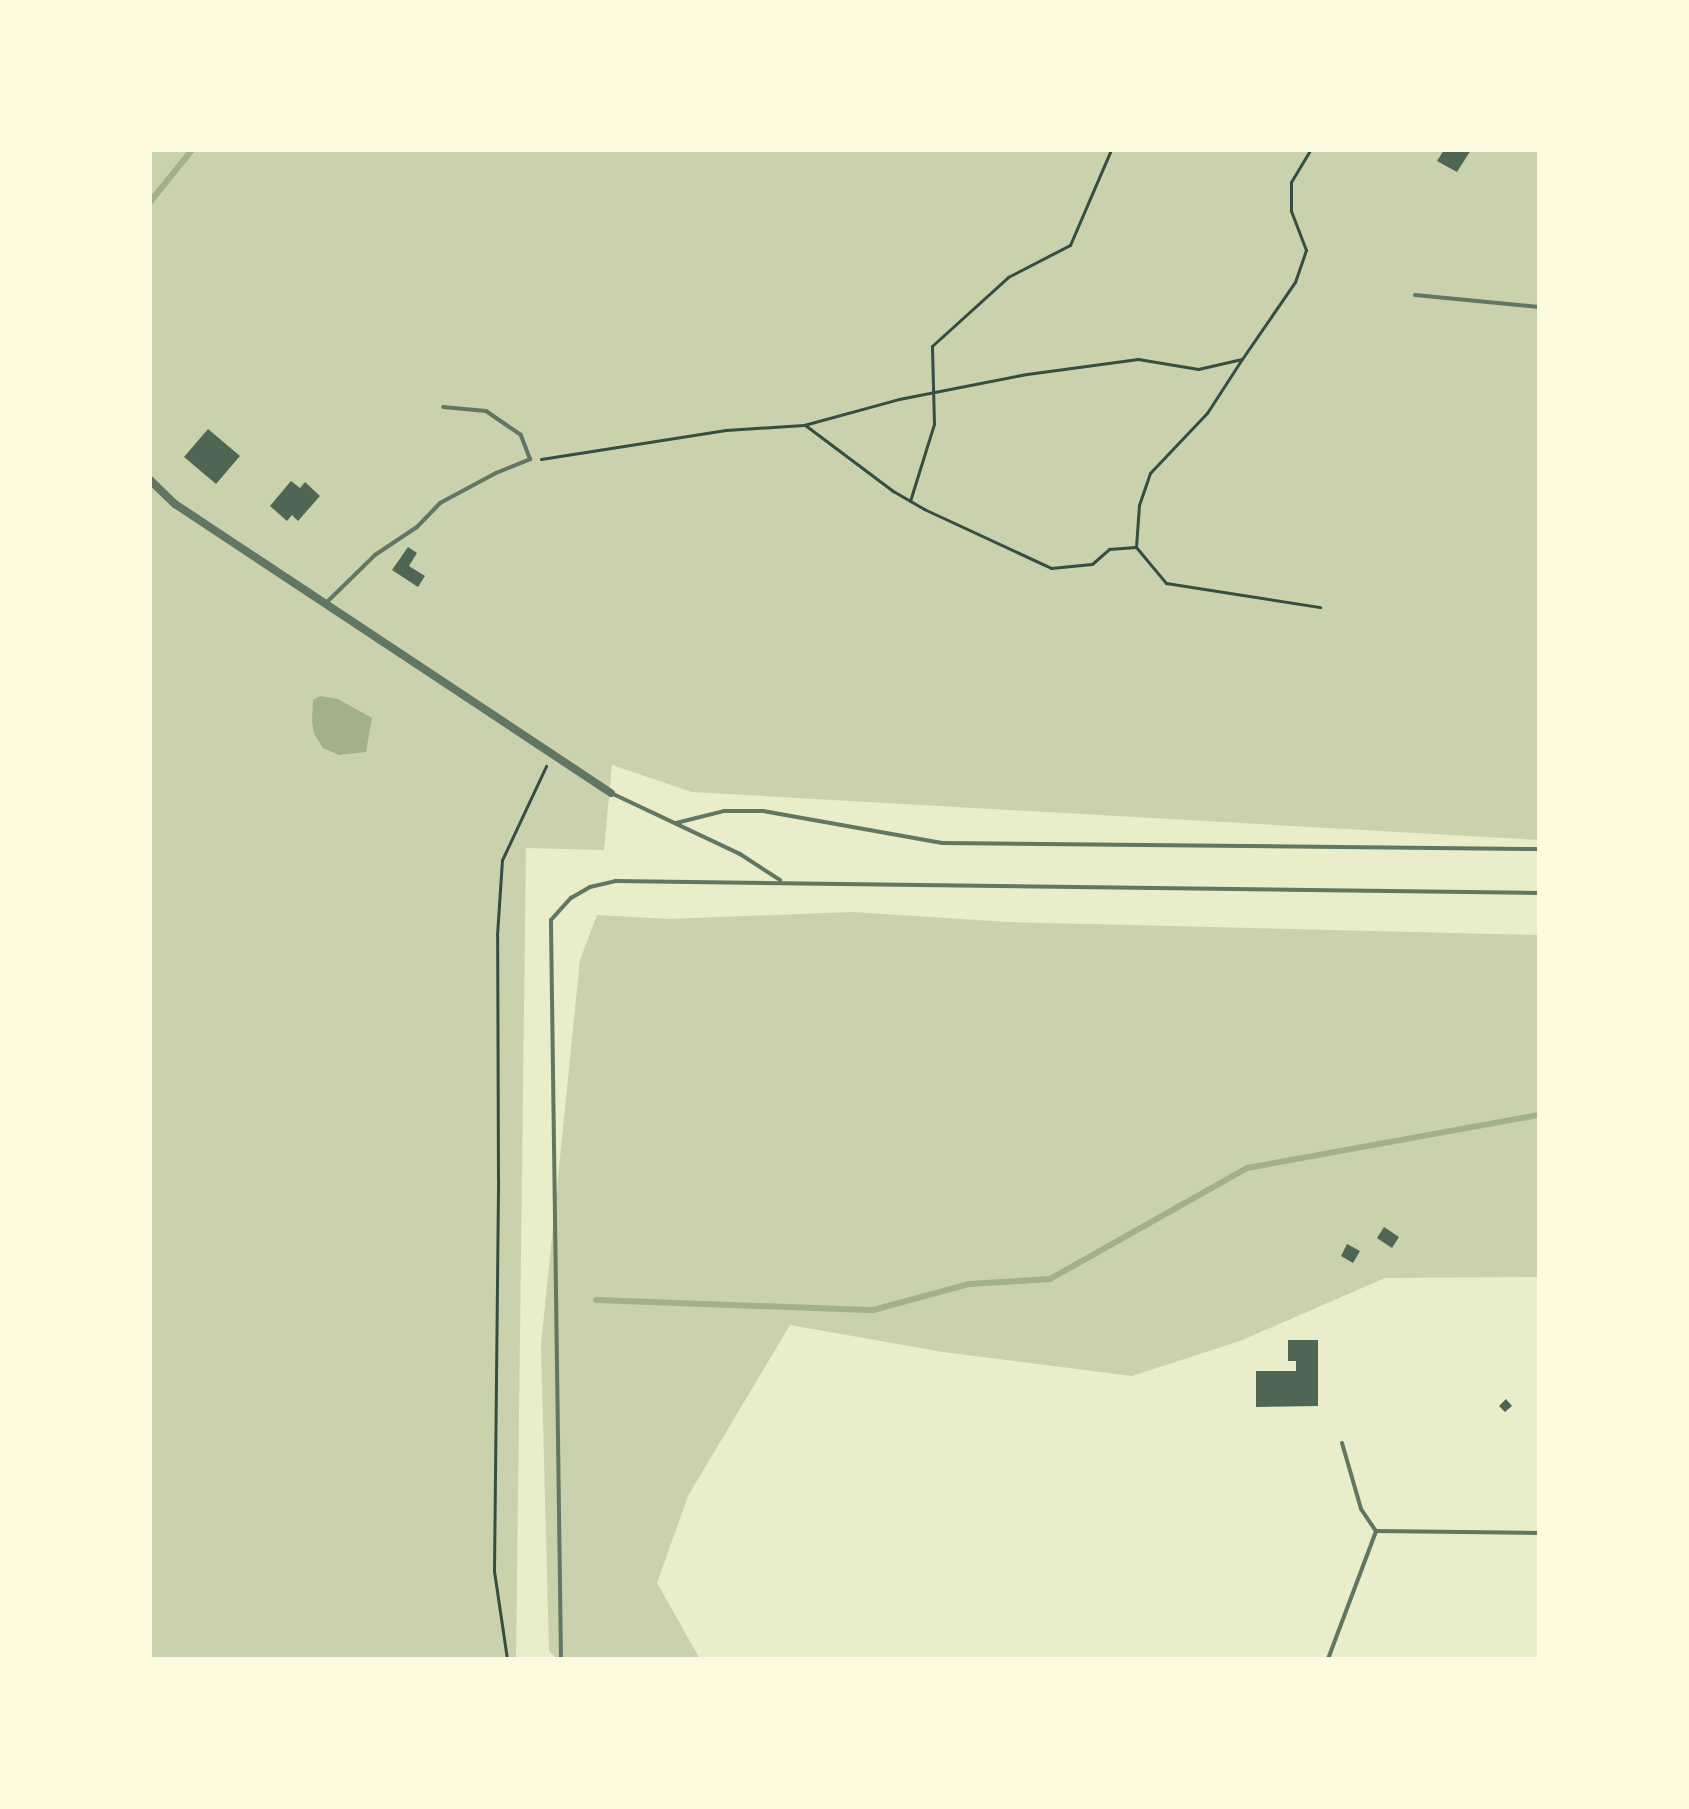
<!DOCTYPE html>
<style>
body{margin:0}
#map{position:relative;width:1689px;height:1809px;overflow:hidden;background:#e9edc9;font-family:Lato,sans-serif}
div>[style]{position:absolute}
.green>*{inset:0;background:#cad2ad}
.water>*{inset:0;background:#a3b18a}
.stream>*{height:6px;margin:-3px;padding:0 3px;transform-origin:3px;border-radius:3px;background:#a3b18a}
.building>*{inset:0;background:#4f6655}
.path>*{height:3px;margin:-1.5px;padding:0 1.5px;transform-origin:1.5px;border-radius:1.5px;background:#344e41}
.service>*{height:4px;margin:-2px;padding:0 2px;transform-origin:2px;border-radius:2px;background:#617663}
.minor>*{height:8px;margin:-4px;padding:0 4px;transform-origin:4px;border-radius:4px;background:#617663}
span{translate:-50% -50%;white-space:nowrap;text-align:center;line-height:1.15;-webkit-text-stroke:8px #fefae0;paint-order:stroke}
.frame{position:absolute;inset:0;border:152px solid #fefae0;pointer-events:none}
</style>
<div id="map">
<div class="green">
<div style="clip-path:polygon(150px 150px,1539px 150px,1539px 840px,692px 792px,612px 765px,604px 850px,526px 848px,516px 1659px,150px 1659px,150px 327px,153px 328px,150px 325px)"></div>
<div style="clip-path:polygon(852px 912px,1008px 922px,1539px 935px,1539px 1277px,1385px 1278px,1240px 1341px,1132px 1376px,943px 1352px,790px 1325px,688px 1496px,657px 1583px,700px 1659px,557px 1659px,549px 1651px,541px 1345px,580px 960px,597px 915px,668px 919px)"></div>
</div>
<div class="water">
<div style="clip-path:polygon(320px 696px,338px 699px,372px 718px,366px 752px,339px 755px,323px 748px,314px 734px,312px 722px,313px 700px)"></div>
</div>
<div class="stream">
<div style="left:150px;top:202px;width:67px;rotate:-51.1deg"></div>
<div style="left:596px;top:1300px;width:277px;rotate:2.1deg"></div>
<div style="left:873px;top:1310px;width:99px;rotate:-15.2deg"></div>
<div style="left:969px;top:1284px;width:81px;rotate:-3.5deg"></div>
<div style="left:1050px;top:1279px;width:226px;rotate:-29.4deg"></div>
<div style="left:1247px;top:1168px;width:297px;rotate:-10.3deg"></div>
</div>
<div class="building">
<div style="clip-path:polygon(1444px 150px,1471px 150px,1457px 172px,1437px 161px)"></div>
<div style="clip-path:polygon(208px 429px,240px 456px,216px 484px,184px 457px)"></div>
<div style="clip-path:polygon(291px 481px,300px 488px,305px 482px,320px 496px,298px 521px,292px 515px,287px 521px,270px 506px)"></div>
<div style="clip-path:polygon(408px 547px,417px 553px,409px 566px,425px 576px,418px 587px,392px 570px)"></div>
<div style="clip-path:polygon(1384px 1227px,1399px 1237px,1392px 1248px,1377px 1238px)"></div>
<div style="clip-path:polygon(1347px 1244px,1360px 1251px,1353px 1263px,1341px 1256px)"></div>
<div style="clip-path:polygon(1288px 1340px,1318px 1340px,1318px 1406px,1256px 1407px,1256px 1371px,1296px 1371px,1296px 1361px,1288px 1361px)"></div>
<div style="clip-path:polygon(1506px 1399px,1512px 1406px,1505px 1412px,1499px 1406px)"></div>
</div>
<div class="path">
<div style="left:805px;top:425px;width:110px;rotate:36.9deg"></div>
<div style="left:893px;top:491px;width:36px;rotate:30deg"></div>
<div style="left:924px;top:509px;width:140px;rotate:24.9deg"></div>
<div style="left:1051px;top:568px;width:41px;rotate:-5.6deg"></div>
<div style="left:1092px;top:564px;width:23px;rotate:-41deg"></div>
<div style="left:1109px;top:549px;width:27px;rotate:-4deg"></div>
<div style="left:1136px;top:547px;width:42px;rotate:-85.9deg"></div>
<div style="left:1139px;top:505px;width:34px;rotate:-71deg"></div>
<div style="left:1150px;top:473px;width:83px;rotate:-46.5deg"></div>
<div style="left:1207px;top:413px;width:64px;rotate:-57.1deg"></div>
<div style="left:541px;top:459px;width:187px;rotate:-8.9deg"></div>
<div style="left:726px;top:430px;width:78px;rotate:-3.7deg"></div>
<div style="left:804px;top:425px;width:98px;rotate:-15.3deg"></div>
<div style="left:899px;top:399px;width:130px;rotate:-11.1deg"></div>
<div style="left:1027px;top:374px;width:112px;rotate:-7.7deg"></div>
<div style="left:1138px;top:359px;width:61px;rotate:9.5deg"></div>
<div style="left:1198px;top:369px;width:45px;rotate:-12.8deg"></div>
<div style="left:1242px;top:359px;width:93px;rotate:-55.5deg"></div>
<div style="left:1295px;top:282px;width:34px;rotate:-71deg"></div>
<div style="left:1306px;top:250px;width:42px;rotate:-111deg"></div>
<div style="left:1291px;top:211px;width:29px;rotate:-90deg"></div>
<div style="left:1291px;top:182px;width:37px;rotate:-59deg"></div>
<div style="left:910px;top:501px;width:81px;rotate:-72.7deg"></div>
<div style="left:934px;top:424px;width:78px;rotate:-91.5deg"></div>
<div style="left:932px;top:346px;width:103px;rotate:-42.2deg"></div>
<div style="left:1008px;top:277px;width:70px;rotate:-27.3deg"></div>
<div style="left:1070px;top:245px;width:103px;rotate:-66.7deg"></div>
<div style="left:1136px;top:547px;width:47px;rotate:50.2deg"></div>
<div style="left:1166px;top:583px;width:156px;rotate:8.9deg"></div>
<div style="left:507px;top:1659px;width:89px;rotate:-98.4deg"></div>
<div style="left:494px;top:1571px;width:391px;rotate:-89.4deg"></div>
<div style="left:498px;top:1180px;width:245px;rotate:-90.2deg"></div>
<div style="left:497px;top:935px;width:75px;rotate:-86.2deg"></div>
<div style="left:502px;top:860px;width:104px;rotate:-64.9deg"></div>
</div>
<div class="service">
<div style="left:1415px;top:295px;width:125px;rotate:5.5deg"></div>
<div style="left:327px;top:602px;width:67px;rotate:-44.4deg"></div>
<div style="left:375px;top:555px;width:50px;rotate:-33.7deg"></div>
<div style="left:417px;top:527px;width:33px;rotate:-46deg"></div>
<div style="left:440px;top:503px;width:64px;rotate:-28.2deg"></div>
<div style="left:496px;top:473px;width:37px;rotate:-22deg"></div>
<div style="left:530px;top:459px;width:26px;rotate:-111deg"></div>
<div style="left:521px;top:435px;width:42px;rotate:-145.6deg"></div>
<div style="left:486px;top:411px;width:43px;rotate:-174.7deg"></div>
<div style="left:611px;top:793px;width:143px;rotate:25.3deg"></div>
<div style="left:740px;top:854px;width:48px;rotate:33deg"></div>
<div style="left:676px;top:823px;width:49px;rotate:-14deg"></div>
<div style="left:724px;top:811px;width:39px"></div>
<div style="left:763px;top:811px;width:182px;rotate:10.1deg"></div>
<div style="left:942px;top:843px;width:597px;rotate:0.58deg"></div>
<div style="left:1342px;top:1443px;width:69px;rotate:73.9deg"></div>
<div style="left:1361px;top:1509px;width:27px;rotate:56deg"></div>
<div style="left:561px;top:1659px;width:739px;rotate:-90.78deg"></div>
<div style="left:551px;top:920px;width:30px;rotate:-48deg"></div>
<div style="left:571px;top:898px;width:22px;rotate:-30deg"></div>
<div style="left:590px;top:887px;width:26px;rotate:-13deg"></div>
<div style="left:615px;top:881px;width:924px;rotate:0.74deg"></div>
<div style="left:1328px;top:1659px;width:137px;rotate:-69.4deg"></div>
<div style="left:1376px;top:1531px;width:163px;rotate:0.7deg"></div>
</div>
<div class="minor">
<div style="left:150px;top:480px;width:35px;rotate:44deg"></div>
<div style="left:175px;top:504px;width:523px;rotate:33.54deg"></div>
</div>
<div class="frame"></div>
</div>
